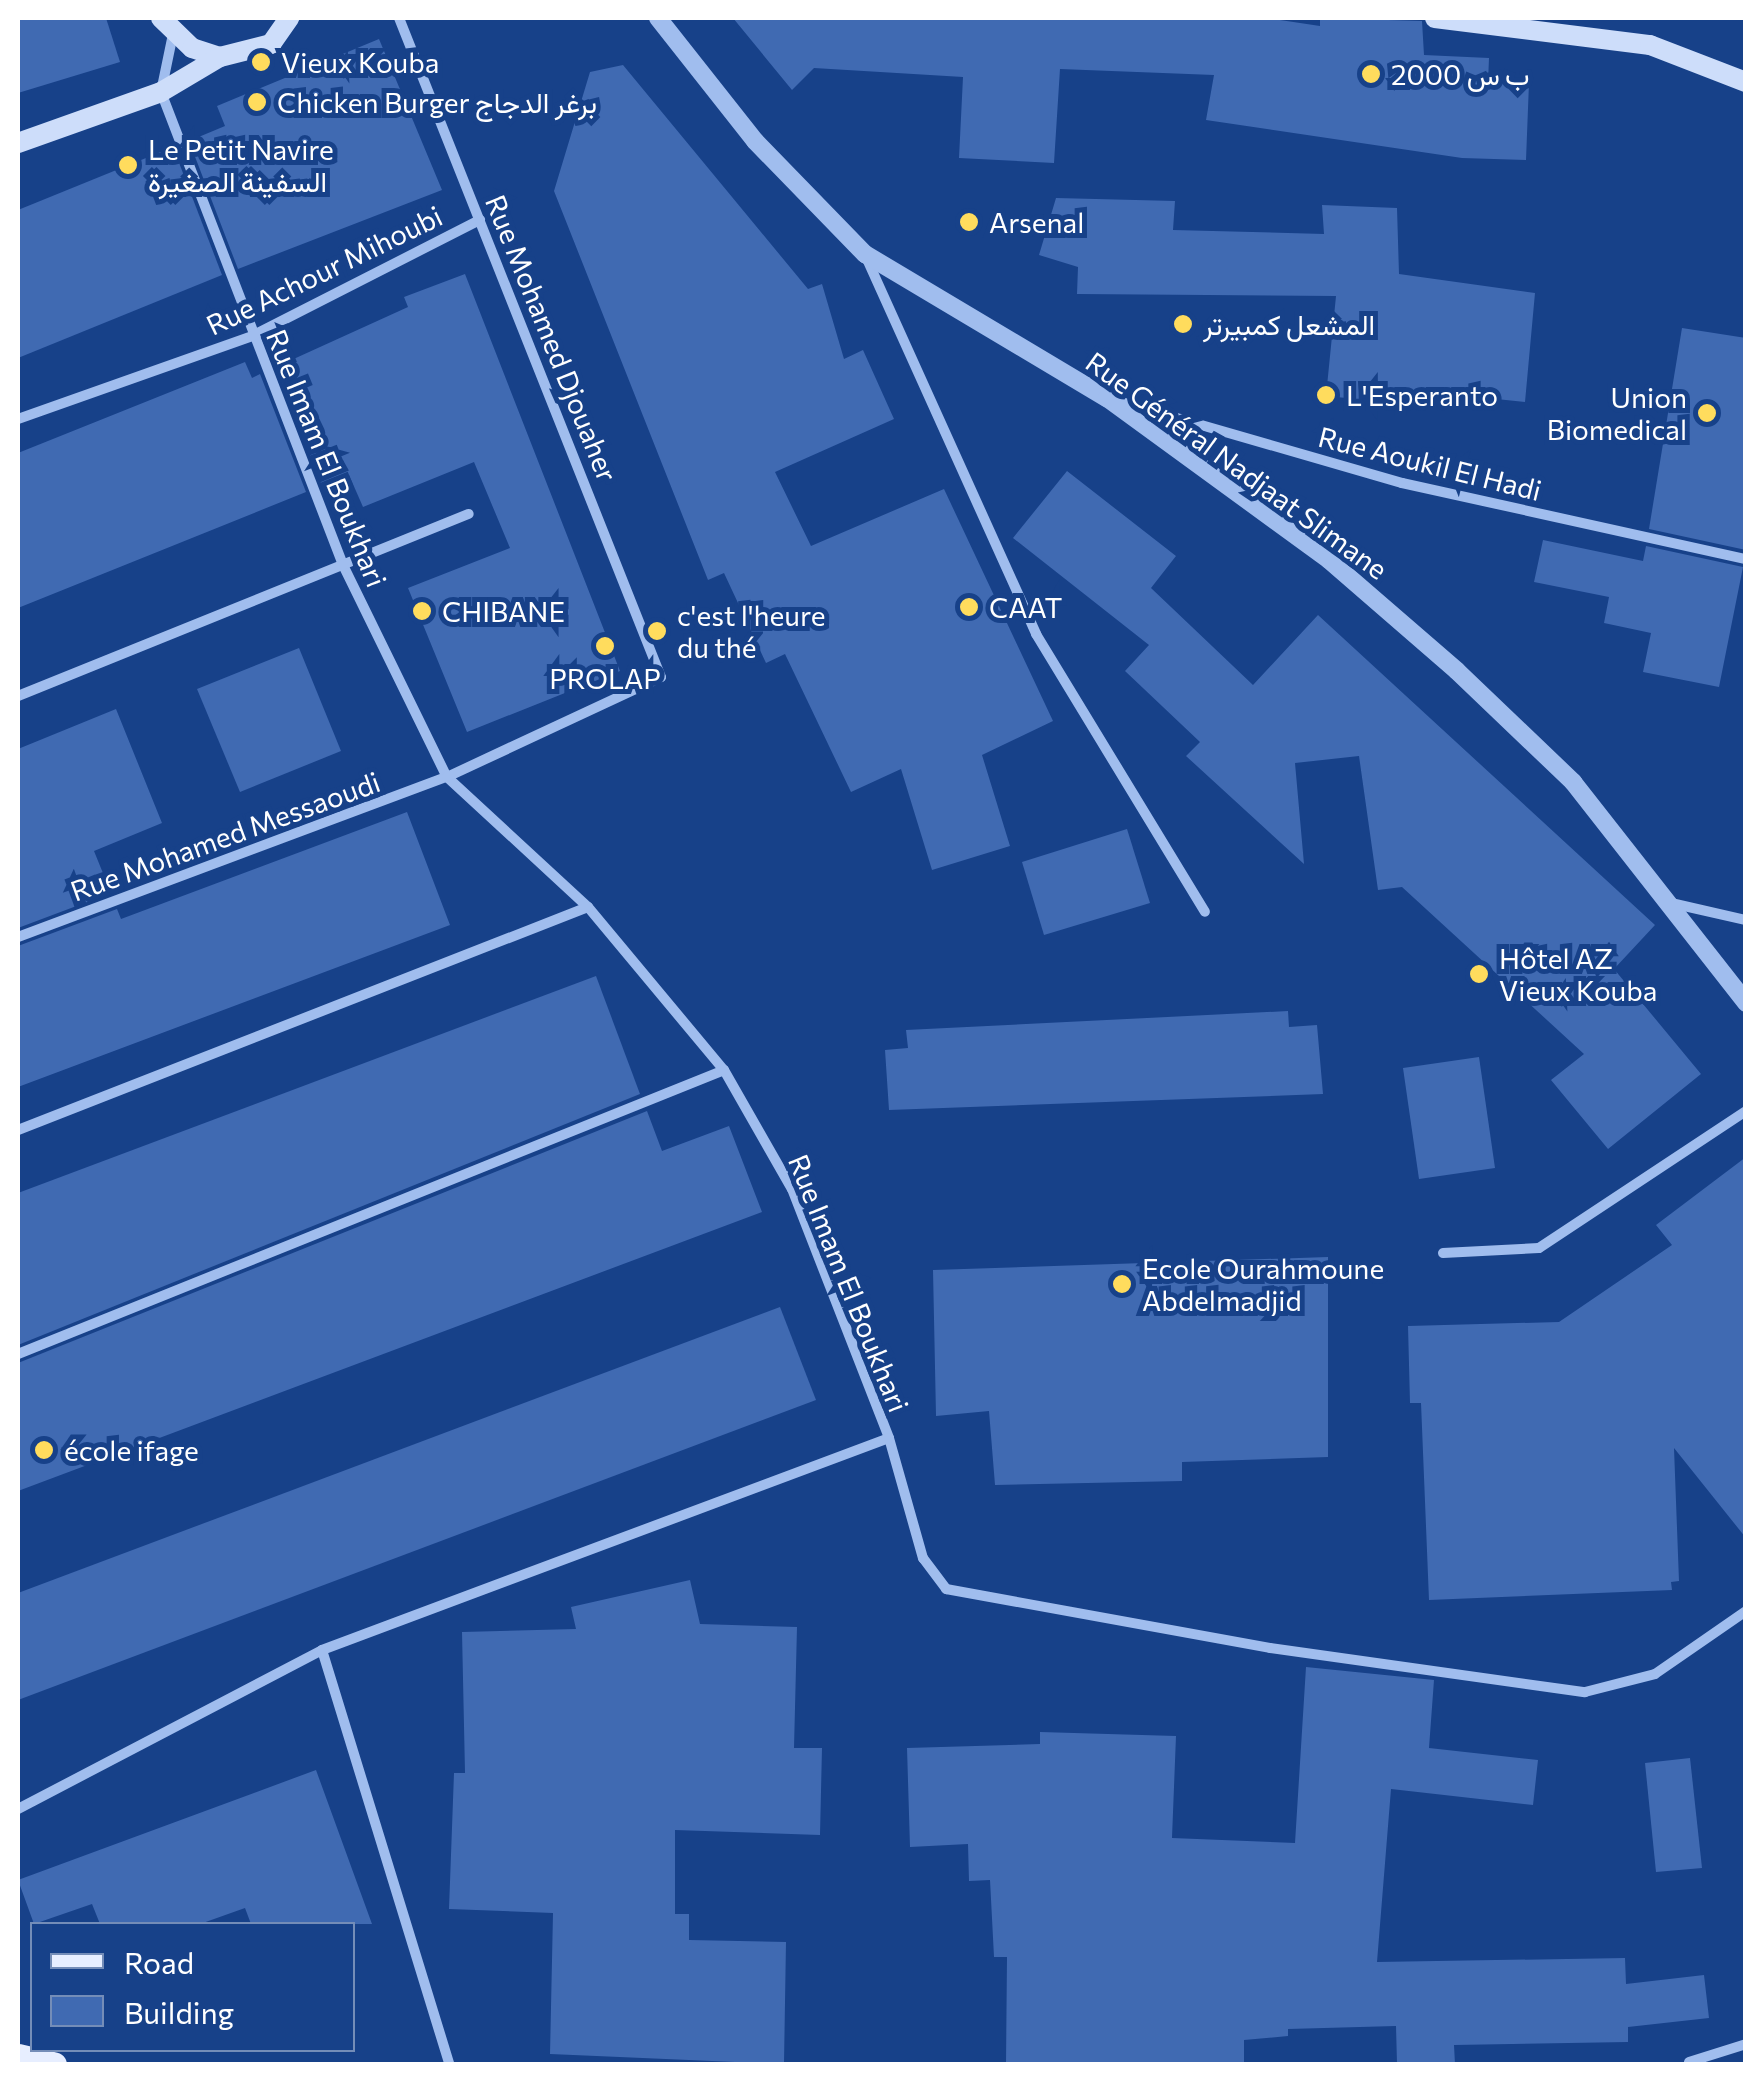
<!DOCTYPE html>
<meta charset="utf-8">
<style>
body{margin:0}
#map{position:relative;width:1763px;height:2082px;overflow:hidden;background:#174189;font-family:Commissioner,Vazirmatn,sans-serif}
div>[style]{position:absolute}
.building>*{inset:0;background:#406ab2}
.minor>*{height:10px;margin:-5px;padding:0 5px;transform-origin:5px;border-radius:5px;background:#a0bdee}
.tertiary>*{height:18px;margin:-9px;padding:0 9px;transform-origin:9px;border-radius:9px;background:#a0bdee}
.secondary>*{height:20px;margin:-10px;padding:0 10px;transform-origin:10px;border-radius:10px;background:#cdddfa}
.primary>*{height:25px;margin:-12.5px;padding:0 12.5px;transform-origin:12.5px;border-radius:12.5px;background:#e7eeff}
.dots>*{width:28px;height:28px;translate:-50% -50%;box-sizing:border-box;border:5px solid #174189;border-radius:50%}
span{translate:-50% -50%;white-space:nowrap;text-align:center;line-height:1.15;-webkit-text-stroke:10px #174189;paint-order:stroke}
.poi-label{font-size:28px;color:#fff}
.left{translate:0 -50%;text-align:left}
.right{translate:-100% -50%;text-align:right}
.street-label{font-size:28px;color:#fff}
.frame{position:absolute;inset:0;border:20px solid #fff;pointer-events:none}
.legend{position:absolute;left:30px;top:1922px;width:325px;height:130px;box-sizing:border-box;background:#174189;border:2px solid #748db8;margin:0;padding:12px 18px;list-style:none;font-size:30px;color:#fff}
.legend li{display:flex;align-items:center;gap:20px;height:50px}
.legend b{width:50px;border:2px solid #748db8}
</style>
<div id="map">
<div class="building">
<div style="clip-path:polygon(18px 18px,106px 18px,120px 62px,18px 93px)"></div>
<div style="clip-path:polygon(733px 18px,1266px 18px,1320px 26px,1320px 18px,1422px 21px,1424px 55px,1489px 58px,1488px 83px,1529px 83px,1526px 160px,1462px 158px,1206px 120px,1214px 75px,1060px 69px,1054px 163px,959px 158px,963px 77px,814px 68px,792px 90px)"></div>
<div style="clip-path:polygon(379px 39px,442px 190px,238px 269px,189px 141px,225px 126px,217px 106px)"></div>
<div style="clip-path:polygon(623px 65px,808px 289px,822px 284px,844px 359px,863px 350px,894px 419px,775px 472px,811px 546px,944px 489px,1053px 721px,982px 755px,1010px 846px,932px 870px,901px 769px,851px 792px,785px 654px,766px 663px,724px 573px,708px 580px,554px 191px,590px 72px)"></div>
<div style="clip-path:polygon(173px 147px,222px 275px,18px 358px,18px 210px)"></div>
<div style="clip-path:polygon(1056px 198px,1175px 201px,1173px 230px,1324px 234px,1322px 205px,1397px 208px,1399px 274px,1535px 293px,1525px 402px,1420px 391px,1418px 405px,1326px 396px,1336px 296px,1077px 294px,1078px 267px,1039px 255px)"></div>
<div style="clip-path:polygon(465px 274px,620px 671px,467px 732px,408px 588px,510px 548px,474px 462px,363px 507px,349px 475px,322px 486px,276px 367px,408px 307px,404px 297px)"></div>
<div style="clip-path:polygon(1682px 328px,1746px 338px,1746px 550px,1649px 529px)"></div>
<div style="clip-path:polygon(245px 362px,252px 378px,260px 374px,306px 492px,18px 608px,18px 453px)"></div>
<div style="clip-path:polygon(1067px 471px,1176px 556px,1151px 588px,1253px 685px,1318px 615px,1655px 925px,1614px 969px,1701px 1074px,1608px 1149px,1551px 1080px,1584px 1054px,1402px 887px,1378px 890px,1359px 756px,1295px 763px,1304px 864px,1186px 756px,1200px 742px,1125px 671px,1149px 645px,1013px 538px)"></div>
<div style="clip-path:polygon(1543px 540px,1643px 561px,1646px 546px,1743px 567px,1719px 687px,1643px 672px,1651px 633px,1604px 623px,1609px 597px,1534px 582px)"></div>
<div style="clip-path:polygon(299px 648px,341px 751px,240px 792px,197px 689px)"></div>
<div style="clip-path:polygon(116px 709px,162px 823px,94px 851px,111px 893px,18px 928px,18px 749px)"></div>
<div style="clip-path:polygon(407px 812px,450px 925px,18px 1087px,18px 946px,117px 909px,121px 919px)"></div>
<div style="clip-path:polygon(1127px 829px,1150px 903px,1044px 935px,1022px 862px)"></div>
<div style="clip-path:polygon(596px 976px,640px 1094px,18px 1345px,18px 1193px)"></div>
<div style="clip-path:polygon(1288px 1011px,1289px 1027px,1317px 1025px,1323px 1094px,889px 1110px,885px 1050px,908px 1048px,906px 1030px)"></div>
<div style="clip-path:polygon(1479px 1057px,1495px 1168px,1419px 1179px,1403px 1068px)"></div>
<div style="clip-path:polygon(647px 1111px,662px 1151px,729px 1126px,762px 1212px,18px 1491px,18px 1363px)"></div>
<div style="clip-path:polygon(1746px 1157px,1746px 1538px,1674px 1448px,1679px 1581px,1671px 1582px,1672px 1590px,1429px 1600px,1421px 1403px,1410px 1403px,1408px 1326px,1559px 1322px,1672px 1245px,1656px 1225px)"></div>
<div style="clip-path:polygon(1328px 1257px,1328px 1457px,1182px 1462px,1182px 1481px,995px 1485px,989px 1411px,936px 1416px,933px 1270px)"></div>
<div style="clip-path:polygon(780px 1307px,816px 1400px,18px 1700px,18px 1593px)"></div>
<div style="clip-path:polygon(690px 1580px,700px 1624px,797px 1627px,794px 1748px,822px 1748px,820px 1835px,675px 1830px,675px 1914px,689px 1914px,689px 1940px,786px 1942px,784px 2064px,550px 2054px,553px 1913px,449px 1909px,454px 1773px,465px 1773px,462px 1632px,576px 1629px,571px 1607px)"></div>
<div style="clip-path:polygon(1306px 1667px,1434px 1680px,1429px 1748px,1538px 1760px,1533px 1805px,1391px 1789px,1377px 1962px,1625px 1958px,1626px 1984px,1704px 1975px,1709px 2018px,1628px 2027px,1628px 2042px,1454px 2045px,1455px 2064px,1397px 2064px,1396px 2026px,1288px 2029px,1288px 2036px,1244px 2040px,1244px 2064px,1006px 2064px,1007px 1957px,994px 1957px,990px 1880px,969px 1881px,968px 1844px,910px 1847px,907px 1748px,1040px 1744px,1040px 1732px,1176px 1736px,1172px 1838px,1295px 1843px)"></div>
<div style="clip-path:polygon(1690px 1758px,1702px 1868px,1656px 1872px,1645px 1763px)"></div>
<div style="clip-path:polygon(316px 1770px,372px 1924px,251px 1924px,245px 1908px,200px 1924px,100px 1924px,92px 1904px,34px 1924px,18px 1880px)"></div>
</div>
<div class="minor">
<div style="left:173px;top:34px;width:59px;rotate:101.7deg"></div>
<div style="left:161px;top:92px;width:507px;rotate:68.95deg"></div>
<div style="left:343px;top:565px;width:236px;rotate:63.9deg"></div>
<div style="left:447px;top:777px;width:192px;rotate:42.7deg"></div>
<div style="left:588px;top:907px;width:212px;rotate:50.2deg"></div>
<div style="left:724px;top:1070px;width:137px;rotate:60.3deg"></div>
<div style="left:792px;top:1189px;width:267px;rotate:68.7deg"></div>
<div style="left:889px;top:1438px;width:125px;rotate:74.2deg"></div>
<div style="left:923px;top:1558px;width:39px;rotate:53deg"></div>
<div style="left:946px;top:1589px;width:329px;rotate:10.3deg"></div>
<div style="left:1270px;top:1648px;width:318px;rotate:8deg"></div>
<div style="left:1585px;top:1692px;width:72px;rotate:-14.4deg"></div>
<div style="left:1655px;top:1674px;width:111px;rotate:-34.7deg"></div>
<div style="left:866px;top:257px;width:414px;rotate:65.7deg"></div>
<div style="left:1036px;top:634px;width:325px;rotate:58.7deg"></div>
<div style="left:1118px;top:401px;width:296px;rotate:16.1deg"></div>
<div style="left:1402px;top:483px;width:352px;rotate:12.5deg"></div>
<div style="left:18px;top:419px;width:248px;rotate:-19.5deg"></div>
<div style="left:252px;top:336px;width:256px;rotate:-27deg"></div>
<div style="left:18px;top:696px;width:486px;rotate:-22deg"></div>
<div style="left:1671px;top:903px;width:77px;rotate:12.8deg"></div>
<div style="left:18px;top:937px;width:458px;rotate:-20.5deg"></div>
<div style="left:447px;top:777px;width:236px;rotate:-25deg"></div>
<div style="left:661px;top:677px;width:709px;rotate:-111.68deg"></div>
<div style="left:18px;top:1130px;width:612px;rotate:-21.37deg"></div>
<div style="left:1443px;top:1253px;width:96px;rotate:-3deg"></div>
<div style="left:1539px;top:1248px;width:248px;rotate:-33.5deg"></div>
<div style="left:18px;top:1354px;width:761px;rotate:-21.91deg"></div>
<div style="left:322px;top:1650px;width:433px;rotate:72.9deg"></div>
<div style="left:18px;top:1809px;width:343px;rotate:-27.6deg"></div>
<div style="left:322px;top:1650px;width:605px;rotate:-20.5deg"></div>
<div style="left:1689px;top:2062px;width:60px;rotate:-17.5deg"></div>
</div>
<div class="tertiary">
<div style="left:658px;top:18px;width:157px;rotate:51.7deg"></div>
<div style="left:755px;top:141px;width:158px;rotate:45.8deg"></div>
<div style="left:865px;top:254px;width:282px;rotate:30.8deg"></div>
<div style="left:1107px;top:398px;width:275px;rotate:36.1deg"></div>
<div style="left:1329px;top:560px;width:169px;rotate:40.9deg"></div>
<div style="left:1457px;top:671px;width:161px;rotate:43.7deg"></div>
<div style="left:1573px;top:782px;width:281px;rotate:51.9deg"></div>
</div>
<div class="secondary">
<div style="left:161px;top:18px;width:43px;rotate:44.1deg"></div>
<div style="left:192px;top:48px;width:29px;rotate:18deg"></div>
<div style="left:220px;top:57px;width:53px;rotate:-14.3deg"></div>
<div style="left:271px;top:44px;width:32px;rotate:-55deg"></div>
<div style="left:1435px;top:18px;width:217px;rotate:7.2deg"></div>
<div style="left:1650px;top:45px;width:103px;rotate:21.1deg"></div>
<div style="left:18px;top:143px;width:152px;rotate:-19.6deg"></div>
<div style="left:161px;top:92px;width:69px;rotate:-30.7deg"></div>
</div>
<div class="primary">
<div style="left:18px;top:2056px;width:37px;rotate:13deg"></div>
</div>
<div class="dots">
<div style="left:261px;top:62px;background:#ffdc5d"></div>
<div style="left:1371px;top:74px;background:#ffdc5d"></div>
<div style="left:257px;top:102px;background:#ffdc5d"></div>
<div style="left:128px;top:165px;background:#ffdc5d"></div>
<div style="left:969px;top:222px;background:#ffdc5d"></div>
<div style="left:1183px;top:324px;background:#ffdc5d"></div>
<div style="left:1326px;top:395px;background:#ffdc5d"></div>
<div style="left:1707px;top:413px;background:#ffdc5d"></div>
<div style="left:969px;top:607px;background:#ffdc5d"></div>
<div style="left:422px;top:611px;background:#ffdc5d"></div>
<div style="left:657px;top:631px;background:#ffdc5d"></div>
<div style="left:605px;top:646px;background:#ffdc5d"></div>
<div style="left:1479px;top:974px;background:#ffdc5d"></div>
<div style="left:1122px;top:1284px;background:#ffdc5d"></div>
<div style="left:44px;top:1450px;background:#ffdc5d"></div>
</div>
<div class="poi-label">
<span class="left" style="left:281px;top:62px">Vieux Kouba</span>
<span class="left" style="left:1391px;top:74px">ب س 2000</span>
<span class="left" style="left:277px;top:102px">Chicken Burger برغر الدجاج</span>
<span class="left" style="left:148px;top:165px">Le Petit Navire<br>السفينة الصغيرة</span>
<span class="left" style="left:989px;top:222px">Arsenal</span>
<span class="left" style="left:1203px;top:324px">المشعل كمبيرتر</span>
<span class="left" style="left:1346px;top:395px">L'Esperanto</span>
<span class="right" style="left:1687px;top:413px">Union<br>Biomedical</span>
<span class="left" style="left:989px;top:607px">CAAT</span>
<span class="left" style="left:442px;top:611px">CHIBANE</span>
<span class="left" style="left:677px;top:631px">c'est l'heure<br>du thé</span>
<span style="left:605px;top:678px">PROLAP</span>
<span class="left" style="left:1499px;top:974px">Hôtel AZ<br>Vieux Kouba</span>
<span class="left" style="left:1142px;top:1284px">Ecole Ourahmoune<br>Abdelmadjid</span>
<span class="left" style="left:64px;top:1450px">école ifage</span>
</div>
<div class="street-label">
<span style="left:324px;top:270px;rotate:-26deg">Rue Achour Mihoubi</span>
<span style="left:552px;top:338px;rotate:68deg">Rue Mohamed Djouaher</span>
<span style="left:327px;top:458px;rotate:68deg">Rue Imam El Boukhari</span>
<span style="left:1430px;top:463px;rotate:14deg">Rue Aoukil El Hadi</span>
<span style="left:1237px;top:465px;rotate:36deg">Rue Général Nadjaat Slimane</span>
<span style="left:225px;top:836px;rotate:-20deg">Rue Mohamed Messaoudi</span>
<span style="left:849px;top:1283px;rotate:68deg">Rue Imam El Boukhari</span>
</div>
<div class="frame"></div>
<ul class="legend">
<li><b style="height:12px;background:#e7eeff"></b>Road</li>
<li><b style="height:28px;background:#406ab2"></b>Building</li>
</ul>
</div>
